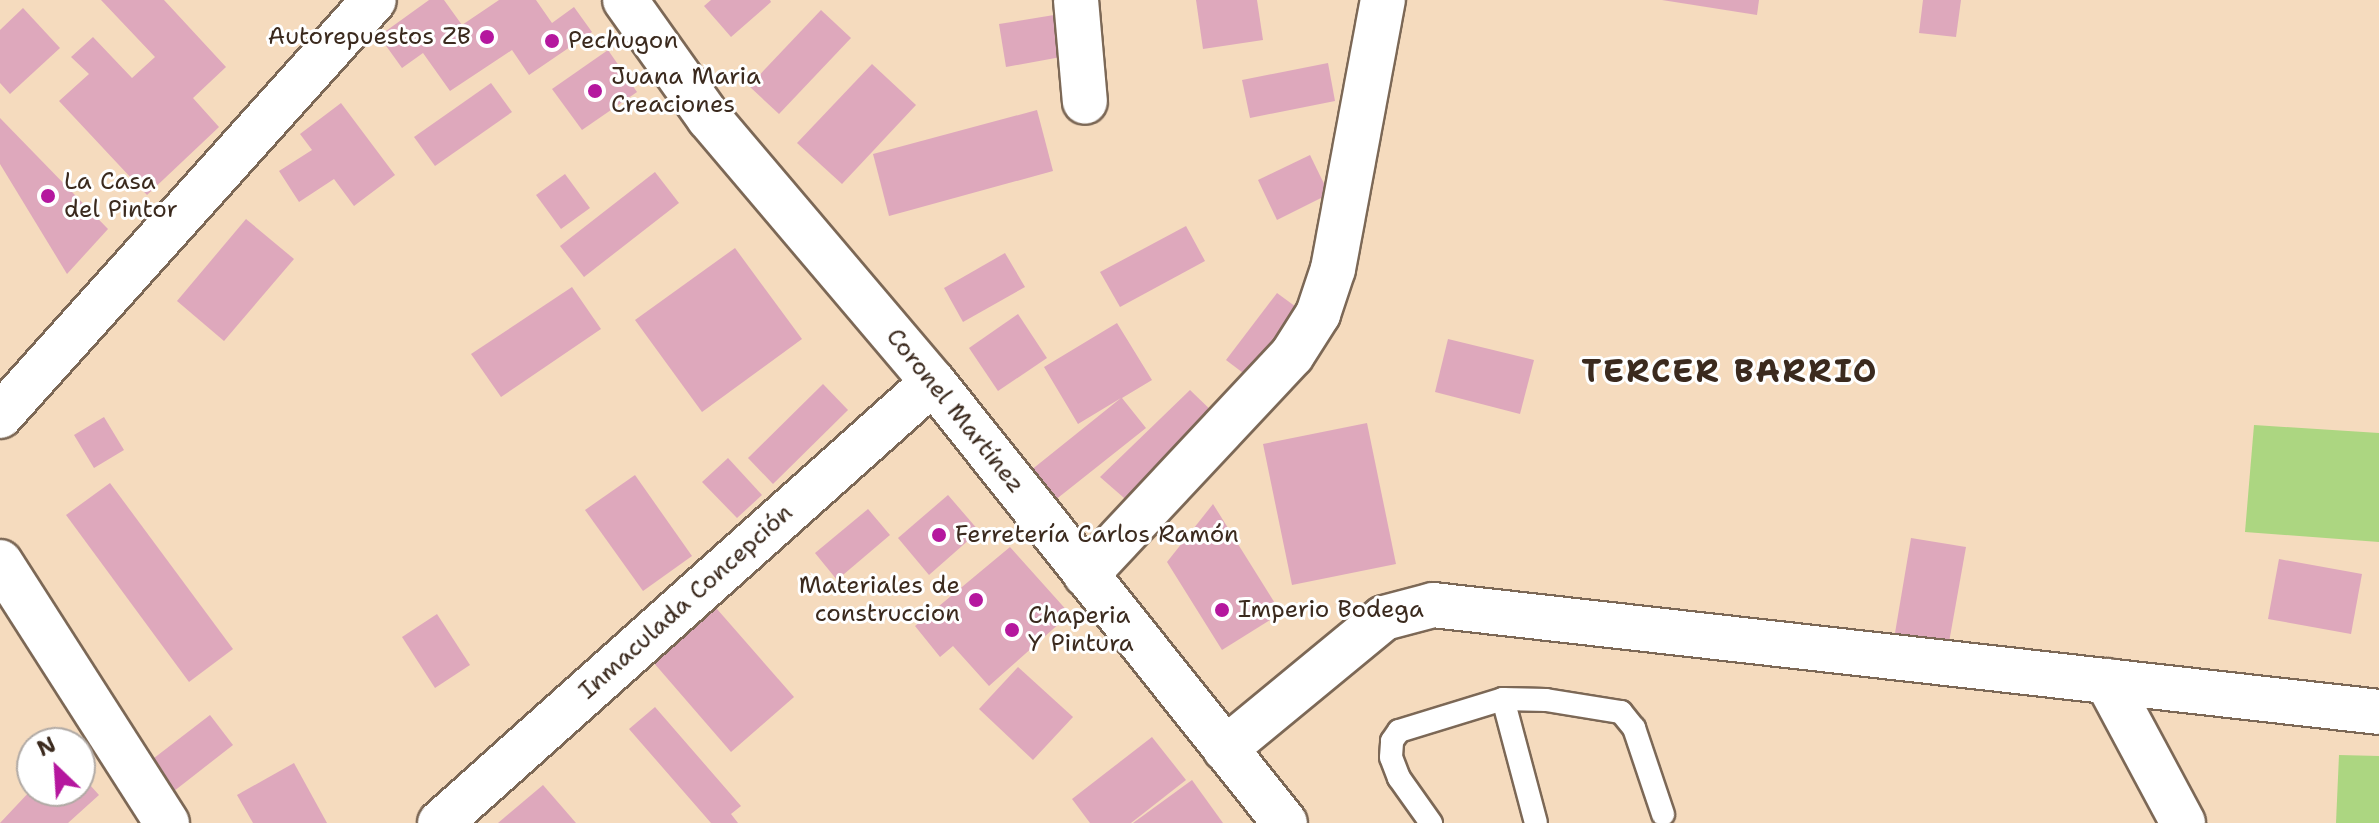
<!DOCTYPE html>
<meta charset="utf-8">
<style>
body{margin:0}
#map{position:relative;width:2379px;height:823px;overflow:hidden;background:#f5dbbe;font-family:"Shantell Sans",sans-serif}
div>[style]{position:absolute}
.green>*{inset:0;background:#acd681}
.building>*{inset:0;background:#dea8bc}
.roads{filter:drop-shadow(2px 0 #7c6856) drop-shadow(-2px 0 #7c6856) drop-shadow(0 2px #7c6856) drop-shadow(0 -2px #7c6856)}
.lane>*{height:22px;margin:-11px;padding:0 11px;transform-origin:11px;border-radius:11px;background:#fff}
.street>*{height:44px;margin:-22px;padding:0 22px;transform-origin:22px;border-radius:22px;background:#fff}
.secondary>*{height:44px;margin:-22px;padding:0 22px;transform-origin:22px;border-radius:22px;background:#fff}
.dots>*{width:22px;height:22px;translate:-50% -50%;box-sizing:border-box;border:4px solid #fff;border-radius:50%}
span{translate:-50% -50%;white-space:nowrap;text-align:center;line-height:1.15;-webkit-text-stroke:6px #fff;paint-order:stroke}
.poi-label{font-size:24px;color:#3b2a1e}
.right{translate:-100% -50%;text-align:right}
.left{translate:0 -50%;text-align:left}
.street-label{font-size:24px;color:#3b2a1e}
.district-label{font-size:32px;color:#3b2a1e;font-weight:700;letter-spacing:2px}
.north{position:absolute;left:16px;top:727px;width:80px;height:80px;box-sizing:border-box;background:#fff;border:2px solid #b1aaa5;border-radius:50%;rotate:335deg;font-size:22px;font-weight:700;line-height:32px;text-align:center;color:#3b2a1e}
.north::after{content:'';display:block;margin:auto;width:28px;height:36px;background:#b5179e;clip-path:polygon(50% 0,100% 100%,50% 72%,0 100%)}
</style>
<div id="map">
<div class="green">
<div style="clip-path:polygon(2254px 425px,2379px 433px,2379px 542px,2245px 532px)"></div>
<div style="clip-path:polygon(2339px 755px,2379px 756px,2379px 823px,2336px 823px)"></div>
</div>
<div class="building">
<div style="clip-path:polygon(101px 0,164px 0,226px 67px,193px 98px,219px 127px,147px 195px,59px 101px,89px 74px,71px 57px,93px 37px,132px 78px,155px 57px)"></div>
<div style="clip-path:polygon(429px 0,444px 0,462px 25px,499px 0,536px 0,552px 23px,574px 7px,592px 32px,529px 75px,512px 50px,450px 91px,423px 53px,402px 68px,379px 36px)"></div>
<div style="clip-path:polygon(711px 0,770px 0,771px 2px,731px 37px,704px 6px)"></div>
<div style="clip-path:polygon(1196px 0,1257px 0,1263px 40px,1203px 49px)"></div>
<div style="clip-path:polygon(1662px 0,1759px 0,1757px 15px)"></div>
<div style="clip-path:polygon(1923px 0,1961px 0,1956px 37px,1919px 33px)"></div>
<div style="clip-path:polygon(23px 8px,60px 48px,10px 94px,0 83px,0 30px)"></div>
<div style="clip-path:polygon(821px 10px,851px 38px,779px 114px,749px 86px)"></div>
<div style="clip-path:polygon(1054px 15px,1061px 57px,1006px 67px,999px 24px)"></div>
<div style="clip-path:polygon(608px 50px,637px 92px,582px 130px,552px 89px)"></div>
<div style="clip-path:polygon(1328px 63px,1335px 101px,1250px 118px,1242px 80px)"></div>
<div style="clip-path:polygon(872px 64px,916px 105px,842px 184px,797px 143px)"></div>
<div style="clip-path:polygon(491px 83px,512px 112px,435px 166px,414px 137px)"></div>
<div style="clip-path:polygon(341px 103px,395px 175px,354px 206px,334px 179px,299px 202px,279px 171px,312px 150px,300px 134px)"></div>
<div style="clip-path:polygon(1037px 110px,1053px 171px,889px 216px,873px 154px)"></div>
<div style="clip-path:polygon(0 118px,108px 229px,67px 274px,0 164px)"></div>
<div style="clip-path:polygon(1310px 155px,1329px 194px,1277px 220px,1258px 180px)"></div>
<div style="clip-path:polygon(655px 172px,679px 203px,584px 277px,560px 246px)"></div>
<div style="clip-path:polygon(565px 174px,590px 208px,561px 229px,536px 195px)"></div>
<div style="clip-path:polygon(246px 219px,294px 259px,224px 341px,177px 301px)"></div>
<div style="clip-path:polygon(1186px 226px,1205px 261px,1120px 307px,1100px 272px)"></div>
<div style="clip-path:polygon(735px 248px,802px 339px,702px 412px,635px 320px)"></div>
<div style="clip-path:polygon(1005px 253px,1025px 287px,963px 322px,944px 288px)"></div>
<div style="clip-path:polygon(572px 287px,601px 329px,501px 397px,471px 354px)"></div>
<div style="clip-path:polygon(1277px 293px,1307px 315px,1255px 382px,1226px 360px)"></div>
<div style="clip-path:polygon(1018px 314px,1047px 358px,998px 391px,969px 348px)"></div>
<div style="clip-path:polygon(1117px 323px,1152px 380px,1122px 398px,1146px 428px,1054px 501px,1030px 471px,1121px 398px,1078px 424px,1044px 367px)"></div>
<div style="clip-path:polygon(1448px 339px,1534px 360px,1520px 414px,1435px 392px)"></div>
<div style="clip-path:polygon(823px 384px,848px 410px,773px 484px,748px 458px)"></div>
<div style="clip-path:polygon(1190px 390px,1218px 417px,1139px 511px,1100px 477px)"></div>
<div style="clip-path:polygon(104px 417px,124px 450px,94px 468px,74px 435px)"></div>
<div style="clip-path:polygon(1367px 423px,1396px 564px,1292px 585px,1263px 444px)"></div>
<div style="clip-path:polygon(728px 458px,762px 495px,737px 518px,702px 482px)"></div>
<div style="clip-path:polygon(635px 475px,692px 556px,643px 591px,585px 510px)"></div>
<div style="clip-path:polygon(110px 483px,233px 649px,189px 682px,66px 515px)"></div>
<div style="clip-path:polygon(948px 495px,979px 531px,929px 575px,898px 538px)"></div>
<div style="clip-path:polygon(1213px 504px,1281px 613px,1222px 650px,1167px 562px)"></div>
<div style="clip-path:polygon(868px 509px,890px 535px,837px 580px,815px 553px)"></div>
<div style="clip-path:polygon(1911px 538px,1966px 547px,1948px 648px,1894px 639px)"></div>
<div style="clip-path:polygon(1010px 547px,1070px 614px,989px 686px,953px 646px,940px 657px,915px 626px)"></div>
<div style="clip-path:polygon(2279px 559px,2362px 574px,2351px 634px,2268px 619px)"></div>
<div style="clip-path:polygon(710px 601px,794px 697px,731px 752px,647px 655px)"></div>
<div style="clip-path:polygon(437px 614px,470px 665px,435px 688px,402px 637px)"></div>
<div style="clip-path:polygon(1018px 667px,1073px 717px,1033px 760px,979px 709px)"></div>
<div style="clip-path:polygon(655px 707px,741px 806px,731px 814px,738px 823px,711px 823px,629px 729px)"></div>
<div style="clip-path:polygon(210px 715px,233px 745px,169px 795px,145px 765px)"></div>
<div style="clip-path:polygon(1152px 737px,1186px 780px,1131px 823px,1090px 823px,1072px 799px)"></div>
<div style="clip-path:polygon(294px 763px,327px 823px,253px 823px,237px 795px)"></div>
<div style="clip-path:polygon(80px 774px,99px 795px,68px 823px,0 823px,32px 789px,80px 791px)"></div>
<div style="clip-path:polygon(1192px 780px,1223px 823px,1133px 823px)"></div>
<div style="clip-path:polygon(543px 785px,576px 823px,498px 823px)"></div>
</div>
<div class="roads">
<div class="lane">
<div style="left:1503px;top:699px;width:43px;rotate:1.3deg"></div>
<div style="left:1546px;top:700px;width:76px;rotate:9.1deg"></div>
<div style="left:1621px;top:712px;width:21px;rotate:51deg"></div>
<div style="left:1634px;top:728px;width:91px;rotate:71.4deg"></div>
<div style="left:1431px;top:823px;width:55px;rotate:-125.4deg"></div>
<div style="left:1399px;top:778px;width:22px;rotate:-111deg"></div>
<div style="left:1391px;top:757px;width:16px;rotate:-86deg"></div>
<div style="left:1392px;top:741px;width:12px;rotate:-55deg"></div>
<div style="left:1399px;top:731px;width:109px;rotate:-17.1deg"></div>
<div style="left:1503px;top:699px;width:128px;rotate:75.1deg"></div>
</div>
<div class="street">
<div style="left:1076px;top:0;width:102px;rotate:85deg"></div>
<div style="left:0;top:416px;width:559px;rotate:-48.04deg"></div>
<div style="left:0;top:562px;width:310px;rotate:57.4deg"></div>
<div style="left:1086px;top:575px;width:301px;rotate:-46.9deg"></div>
<div style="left:1292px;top:355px;width:49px;rotate:-57.6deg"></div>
<div style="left:1318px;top:314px;width:47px;rotate:-71.6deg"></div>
<div style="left:1333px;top:269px;width:274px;rotate:-79.5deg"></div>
<div style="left:2107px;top:681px;width:161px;rotate:61.8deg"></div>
<div style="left:1225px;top:749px;width:206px;rotate:-39.5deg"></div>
<div style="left:1384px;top:618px;width:51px;rotate:-14.9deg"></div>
<div style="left:1433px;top:605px;width:952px;rotate:6.45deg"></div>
<div style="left:440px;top:823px;width:661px;rotate:-41.81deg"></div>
</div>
<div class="secondary">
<div style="left:625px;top:0;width:145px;rotate:54.6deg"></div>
<div style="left:709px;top:118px;width:346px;rotate:49.7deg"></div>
<div style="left:933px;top:382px;width:564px;rotate:51.4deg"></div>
</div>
</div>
<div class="dots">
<div style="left:487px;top:37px;background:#b5179e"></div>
<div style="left:552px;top:41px;background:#b5179e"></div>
<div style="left:595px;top:91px;background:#b5179e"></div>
<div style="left:48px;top:196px;background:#b5179e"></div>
<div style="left:939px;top:535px;background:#b5179e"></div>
<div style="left:976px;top:600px;background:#b5179e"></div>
<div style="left:1222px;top:610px;background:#b5179e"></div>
<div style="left:1012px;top:630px;background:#b5179e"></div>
</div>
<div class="poi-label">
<span class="right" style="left:471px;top:37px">Autorepuestos ZB</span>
<span class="left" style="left:568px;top:41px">Pechugon</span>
<span class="left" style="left:611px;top:91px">Juana Maria<br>Creaciones</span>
<span class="left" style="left:64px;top:196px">La Casa<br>del Pintor</span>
<span class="left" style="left:955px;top:535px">Ferretería Carlos Ramón</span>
<span class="right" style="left:960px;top:600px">Materiales de<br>construccion</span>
<span class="left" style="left:1238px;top:610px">Imperio Bodega</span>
<span class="left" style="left:1028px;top:630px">Chaperia<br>Y Pintura</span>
</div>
<div class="street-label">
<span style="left:955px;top:411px;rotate:51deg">Coronel Martínez</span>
<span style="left:686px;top:602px;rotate:-42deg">Inmaculada Concepción</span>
</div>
<div class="district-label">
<span style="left:1730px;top:371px">TERCER BARRIO</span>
</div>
<div class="north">N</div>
</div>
